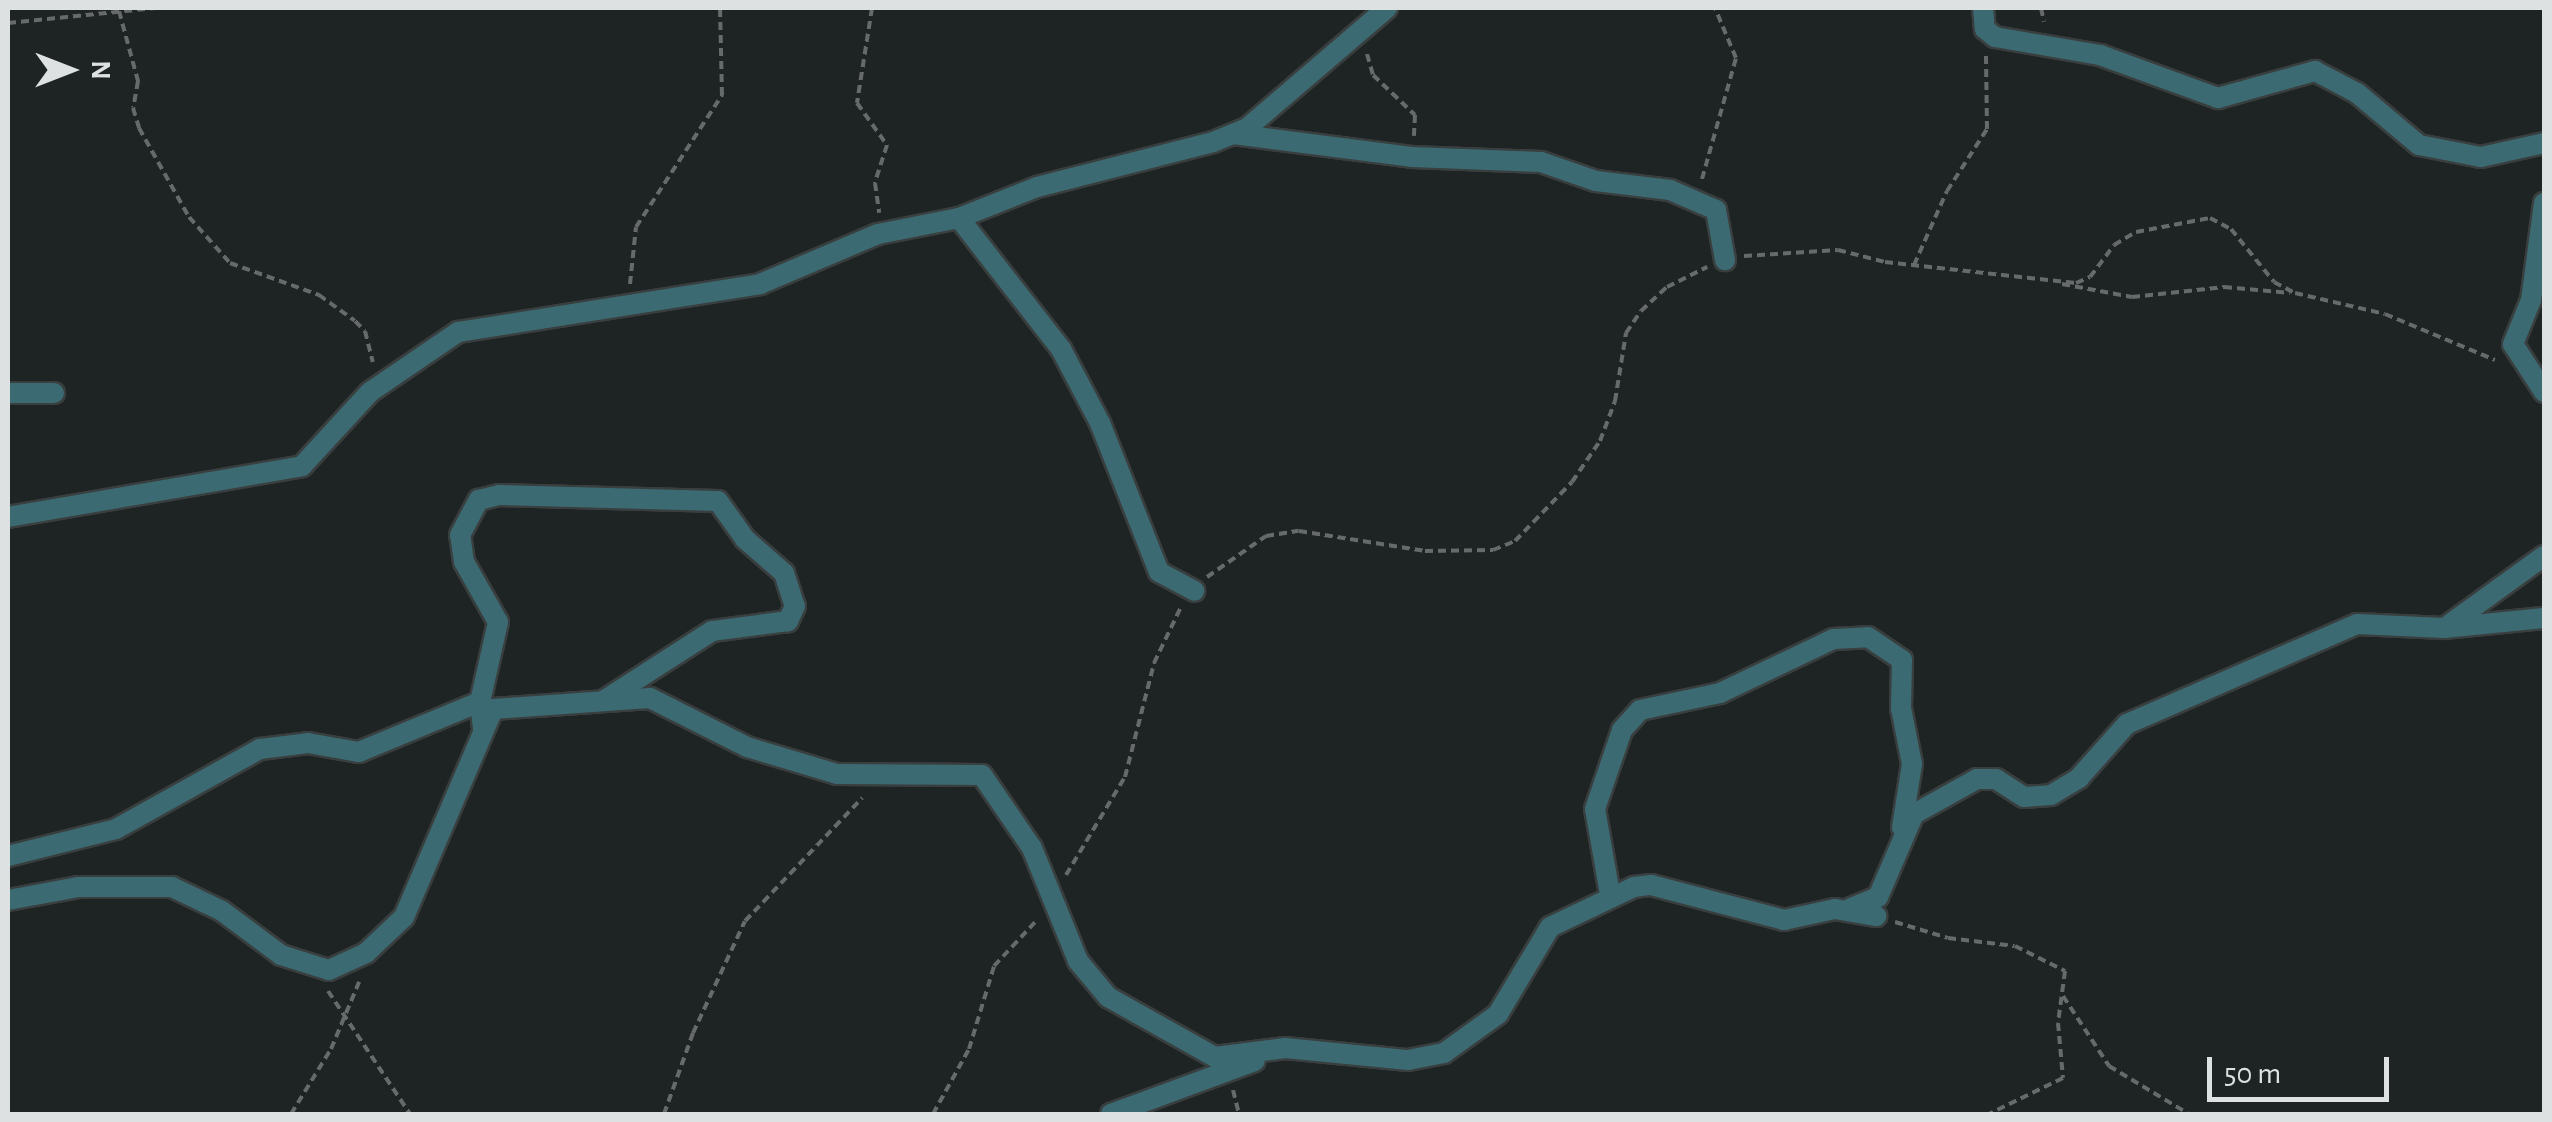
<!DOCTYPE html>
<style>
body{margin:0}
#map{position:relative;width:2552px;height:1122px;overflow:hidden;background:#1e2323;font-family:"Alegreya Sans",sans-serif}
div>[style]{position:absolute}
.path>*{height:4px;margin-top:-2px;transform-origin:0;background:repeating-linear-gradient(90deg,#666a6a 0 8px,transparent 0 13px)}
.roads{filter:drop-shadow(2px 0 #393e3e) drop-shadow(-2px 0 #393e3e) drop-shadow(0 2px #393e3e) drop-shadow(0 -2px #393e3e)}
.street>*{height:20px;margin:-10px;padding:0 10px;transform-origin:10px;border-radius:10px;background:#3c6a72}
span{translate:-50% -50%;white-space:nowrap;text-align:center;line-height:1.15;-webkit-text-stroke:8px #1e2323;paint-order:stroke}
.frame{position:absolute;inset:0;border:10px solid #dee1e1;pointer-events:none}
.north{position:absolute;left:20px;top:20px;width:100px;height:100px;-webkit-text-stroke:8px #1e2323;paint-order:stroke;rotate:90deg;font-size:28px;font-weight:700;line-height:40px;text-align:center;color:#dee1e1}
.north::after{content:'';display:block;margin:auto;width:35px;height:45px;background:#dee1e1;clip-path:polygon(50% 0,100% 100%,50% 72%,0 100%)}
.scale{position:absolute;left:2207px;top:1057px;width:182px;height:45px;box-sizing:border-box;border:5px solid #dee1e1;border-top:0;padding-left:12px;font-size:30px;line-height:35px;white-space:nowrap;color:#dee1e1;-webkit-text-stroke:8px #1e2323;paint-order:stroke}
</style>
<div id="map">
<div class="path">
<div style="left:583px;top:8px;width:20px"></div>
<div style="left:872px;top:8px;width:96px;rotate:99deg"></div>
<div style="left:857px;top:103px;width:52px;rotate:54.5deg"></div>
<div style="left:887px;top:145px;width:40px;rotate:108deg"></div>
<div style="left:875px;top:183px;width:30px;rotate:82deg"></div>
<div style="left:2041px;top:8px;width:14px;rotate:78deg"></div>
<div style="left:119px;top:11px;width:73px;rotate:74.8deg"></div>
<div style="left:138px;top:81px;width:27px;rotate:100deg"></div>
<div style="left:133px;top:108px;width:21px;rotate:73deg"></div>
<div style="left:139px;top:128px;width:102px;rotate:60.7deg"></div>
<div style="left:189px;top:217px;width:62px;rotate:48.3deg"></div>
<div style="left:230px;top:263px;width:95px;rotate:19.8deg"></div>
<div style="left:319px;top:295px;width:44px;rotate:35.8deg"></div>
<div style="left:355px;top:321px;width:14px;rotate:45deg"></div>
<div style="left:365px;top:331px;width:32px;rotate:76deg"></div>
<div style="left:8px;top:23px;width:148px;rotate:-5.8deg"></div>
<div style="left:1367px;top:54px;width:22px;rotate:74deg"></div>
<div style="left:1373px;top:75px;width:58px;rotate:43.6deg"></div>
<div style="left:1415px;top:115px;width:21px;rotate:93deg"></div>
<div style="left:1702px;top:179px;width:126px;rotate:-74.3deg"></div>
<div style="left:1736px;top:58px;width:54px;rotate:-112.8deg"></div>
<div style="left:1744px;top:256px;width:94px;rotate:-3.7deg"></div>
<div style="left:1838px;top:250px;width:49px;rotate:14.3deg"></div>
<div style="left:1885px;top:262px;width:192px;rotate:6.3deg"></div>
<div style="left:2076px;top:283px;width:15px;rotate:-23deg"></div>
<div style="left:2090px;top:277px;width:40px;rotate:-53deg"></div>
<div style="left:2114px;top:245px;width:26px;rotate:-31deg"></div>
<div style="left:2136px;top:232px;width:75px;rotate:-10.7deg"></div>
<div style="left:2210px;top:218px;width:24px;rotate:28deg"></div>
<div style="left:2231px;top:229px;width:68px;rotate:50.9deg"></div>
<div style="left:2274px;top:282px;width:24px;rotate:28deg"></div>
<div style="left:2295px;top:293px;width:92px;rotate:13.1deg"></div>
<div style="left:2385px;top:314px;width:119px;rotate:22.7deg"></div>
<div style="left:1914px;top:265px;width:81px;rotate:-66deg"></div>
<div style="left:1947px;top:191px;width:74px;rotate:-57.2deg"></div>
<div style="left:1987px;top:129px;width:75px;rotate:-90.8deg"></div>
<div style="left:630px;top:284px;width:57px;rotate:-84deg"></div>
<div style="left:636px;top:227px;width:158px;rotate:-56.9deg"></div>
<div style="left:722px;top:95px;width:87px;rotate:-91.3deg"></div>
<div style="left:2062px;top:284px;width:71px;rotate:10.5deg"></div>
<div style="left:2132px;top:297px;width:93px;rotate:-6.2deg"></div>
<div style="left:2224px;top:287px;width:66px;rotate:5.2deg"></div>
<div style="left:1207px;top:577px;width:72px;rotate:-34.8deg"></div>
<div style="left:1266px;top:536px;width:33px;rotate:-9deg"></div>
<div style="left:1299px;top:531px;width:128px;rotate:9deg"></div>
<div style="left:1425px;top:551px;width:68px;rotate:-0.8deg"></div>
<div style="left:1493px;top:550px;width:24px;rotate:-22deg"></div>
<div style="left:1515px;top:541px;width:82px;rotate:-46deg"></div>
<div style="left:1572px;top:482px;width:50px;rotate:-55.7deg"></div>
<div style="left:1600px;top:441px;width:43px;rotate:-69.4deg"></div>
<div style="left:1615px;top:401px;width:69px;rotate:-80.8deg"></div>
<div style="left:1626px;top:333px;width:27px;rotate:-56deg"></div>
<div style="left:1641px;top:311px;width:35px;rotate:-43deg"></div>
<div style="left:1667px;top:287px;width:45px;rotate:-26.6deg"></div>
<div style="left:1066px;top:875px;width:114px;rotate:-59deg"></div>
<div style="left:1125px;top:777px;width:118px;rotate:-75.7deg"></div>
<div style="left:1154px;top:663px;width:62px;rotate:-64.3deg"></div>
<div style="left:1895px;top:922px;width:55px;rotate:16.8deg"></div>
<div style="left:1948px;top:938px;width:67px;rotate:6.8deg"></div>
<div style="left:2015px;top:946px;width:56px;rotate:26.6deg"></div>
<div style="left:2065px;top:971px;width:52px;rotate:97.7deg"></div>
<div style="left:2058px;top:1023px;width:55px;rotate:84.8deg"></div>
<div style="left:2063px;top:1078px;width:82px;rotate:154.1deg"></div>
<div style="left:328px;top:991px;width:148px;rotate:56.3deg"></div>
<div style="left:2063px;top:996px;width:84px;rotate:56.7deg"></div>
<div style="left:2109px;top:1066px;width:93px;rotate:31deg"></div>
<div style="left:1233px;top:1090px;width:25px;rotate:76deg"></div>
<div style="left:291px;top:1114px;width:76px;rotate:-58.4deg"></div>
<div style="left:331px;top:1049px;width:73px;rotate:-67.3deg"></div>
<div style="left:664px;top:1114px;width:86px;rotate:-70.3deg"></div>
<div style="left:693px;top:1033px;width:123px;rotate:-65.1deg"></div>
<div style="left:745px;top:921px;width:170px;rotate:-46.4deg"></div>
<div style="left:933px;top:1114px;width:74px;rotate:-61deg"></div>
<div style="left:969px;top:1049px;width:87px;rotate:-73.2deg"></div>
<div style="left:994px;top:966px;width:63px;rotate:-46.9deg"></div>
</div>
<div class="roads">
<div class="street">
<div style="left:1983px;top:8px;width:21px;rotate:85deg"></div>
<div style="left:1985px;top:29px;width:13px;rotate:39deg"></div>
<div style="left:1995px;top:37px;width:107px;rotate:9.7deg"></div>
<div style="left:2100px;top:55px;width:126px;rotate:20deg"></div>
<div style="left:2218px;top:98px;width:101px;rotate:-15.6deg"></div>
<div style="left:2315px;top:71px;width:47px;rotate:27.6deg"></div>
<div style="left:2357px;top:93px;width:81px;rotate:40deg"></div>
<div style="left:2419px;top:145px;width:63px;rotate:11deg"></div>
<div style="left:2481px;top:157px;width:65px;rotate:-12.5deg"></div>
<div style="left:1233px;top:134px;width:180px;rotate:7.3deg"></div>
<div style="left:1412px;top:157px;width:129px;rotate:2.2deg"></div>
<div style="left:1541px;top:162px;width:58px;rotate:19.1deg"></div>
<div style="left:1596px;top:181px;width:75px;rotate:6.9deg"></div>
<div style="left:1670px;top:190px;width:50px;rotate:23.5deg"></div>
<div style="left:1716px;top:210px;width:51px;rotate:79.8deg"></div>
<div style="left:2544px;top:203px;width:98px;rotate:97.6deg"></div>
<div style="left:2531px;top:300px;width:48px;rotate:112.2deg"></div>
<div style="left:2513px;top:344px;width:57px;rotate:57.1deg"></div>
<div style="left:959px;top:218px;width:166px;rotate:52.1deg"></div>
<div style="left:1061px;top:349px;width:84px;rotate:62.2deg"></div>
<div style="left:1100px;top:423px;width:160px;rotate:68.4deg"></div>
<div style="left:1159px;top:572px;width:40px;rotate:28deg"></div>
<div style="left:8px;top:393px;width:46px"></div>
<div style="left:8px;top:517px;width:298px;rotate:-9.8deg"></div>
<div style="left:302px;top:466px;width:100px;rotate:-47.4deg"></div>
<div style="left:370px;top:392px;width:107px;rotate:-34.3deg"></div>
<div style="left:458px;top:332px;width:306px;rotate:-9deg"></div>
<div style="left:760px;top:284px;width:128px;rotate:-23deg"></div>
<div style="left:878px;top:234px;width:83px;rotate:-11.2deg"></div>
<div style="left:959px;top:218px;width:84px;rotate:-21.7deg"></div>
<div style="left:1037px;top:187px;width:182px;rotate:-14.3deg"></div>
<div style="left:1213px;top:142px;width:35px;rotate:-22deg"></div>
<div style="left:1246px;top:129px;width:186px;rotate:-40.6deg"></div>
<div style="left:2450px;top:624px;width:116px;rotate:-35.9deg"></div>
<div style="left:483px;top:728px;width:26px;rotate:-97deg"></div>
<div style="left:480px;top:702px;width:82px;rotate:-77.3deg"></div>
<div style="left:498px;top:622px;width:69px;rotate:-119.5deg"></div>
<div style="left:464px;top:562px;width:27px;rotate:-98deg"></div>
<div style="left:460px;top:535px;width:40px;rotate:-62deg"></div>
<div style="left:479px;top:500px;width:21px;rotate:-14deg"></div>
<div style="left:499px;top:495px;width:219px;rotate:1.6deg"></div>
<div style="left:718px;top:501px;width:47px;rotate:54.6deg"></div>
<div style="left:745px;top:539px;width:52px;rotate:41.1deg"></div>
<div style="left:784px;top:573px;width:35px;rotate:72deg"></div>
<div style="left:795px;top:606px;width:17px;rotate:115deg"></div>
<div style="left:788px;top:621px;width:77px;rotate:172.5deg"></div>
<div style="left:712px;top:631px;width:126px;rotate:147.3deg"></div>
<div style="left:8px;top:856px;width:111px;rotate:-14deg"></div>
<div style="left:116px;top:829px;width:165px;rotate:-29.1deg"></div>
<div style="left:260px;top:749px;width:48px;rotate:-7.1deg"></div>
<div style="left:308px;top:743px;width:52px;rotate:10deg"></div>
<div style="left:359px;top:752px;width:131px;rotate:-22.5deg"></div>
<div style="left:1610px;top:894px;width:86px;rotate:-100deg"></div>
<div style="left:1595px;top:809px;width:83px;rotate:-71.1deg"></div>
<div style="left:1622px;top:730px;width:27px;rotate:-48deg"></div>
<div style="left:1640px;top:710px;width:82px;rotate:-12deg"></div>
<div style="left:1720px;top:693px;width:125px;rotate:-25.5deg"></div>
<div style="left:1833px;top:639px;width:35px;rotate:-3deg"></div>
<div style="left:1868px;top:637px;width:41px;rotate:34.1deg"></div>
<div style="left:1902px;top:660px;width:48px;rotate:91.2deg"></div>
<div style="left:1901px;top:708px;width:57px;rotate:78.9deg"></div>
<div style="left:1912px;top:764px;width:64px;rotate:99deg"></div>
<div style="left:8px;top:900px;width:71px;rotate:-10.5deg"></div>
<div style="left:78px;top:887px;width:94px"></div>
<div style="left:172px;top:887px;width:55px;rotate:25.6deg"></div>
<div style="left:222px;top:911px;width:74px;rotate:36.7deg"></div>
<div style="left:281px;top:955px;width:50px;rotate:17.4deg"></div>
<div style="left:329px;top:970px;width:41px;rotate:-24.7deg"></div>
<div style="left:366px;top:953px;width:52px;rotate:-43.5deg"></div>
<div style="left:404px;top:917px;width:226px;rotate:-66.8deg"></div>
<div style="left:493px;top:709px;width:157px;rotate:-4deg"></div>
<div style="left:650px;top:698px;width:109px;rotate:26.8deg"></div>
<div style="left:747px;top:747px;width:94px;rotate:16.7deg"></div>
<div style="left:837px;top:774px;width:145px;rotate:0.4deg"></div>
<div style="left:982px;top:775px;width:88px;rotate:55.6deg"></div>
<div style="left:1032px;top:848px;width:122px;rotate:67.8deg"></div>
<div style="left:1078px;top:961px;width:47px;rotate:50.2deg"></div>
<div style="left:1108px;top:997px;width:123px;rotate:29.3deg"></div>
<div style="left:1215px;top:1057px;width:71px;rotate:-7.3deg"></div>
<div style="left:1285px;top:1048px;width:124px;rotate:5.6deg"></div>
<div style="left:1408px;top:1060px;width:37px;rotate:-11deg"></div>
<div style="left:1444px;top:1053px;width:67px;rotate:-35.8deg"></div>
<div style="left:1498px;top:1014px;width:101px;rotate:-59.1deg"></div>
<div style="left:1550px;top:927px;width:93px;rotate:-25.5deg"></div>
<div style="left:1634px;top:887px;width:17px;rotate:-7deg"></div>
<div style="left:1651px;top:885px;width:138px;rotate:14.7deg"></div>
<div style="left:1784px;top:920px;width:52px;rotate:-12.2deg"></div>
<div style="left:1835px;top:909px;width:42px;rotate:9.7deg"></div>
<div style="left:1851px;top:908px;width:29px;rotate:-22deg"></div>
<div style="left:1878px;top:897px;width:90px;rotate:-66.6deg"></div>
<div style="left:1914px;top:814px;width:72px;rotate:-29.1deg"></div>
<div style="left:1977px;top:779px;width:19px"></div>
<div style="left:1996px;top:779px;width:33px;rotate:33deg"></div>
<div style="left:2024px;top:797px;width:27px;rotate:-4deg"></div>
<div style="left:2051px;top:795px;width:33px;rotate:-31deg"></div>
<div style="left:2079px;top:778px;width:72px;rotate:-48.4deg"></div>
<div style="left:2127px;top:724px;width:251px;rotate:-23.5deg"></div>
<div style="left:2357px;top:624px;width:87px;rotate:2.6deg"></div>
<div style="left:2444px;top:628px;width:100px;rotate:-5.7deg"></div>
<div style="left:1111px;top:1114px;width:153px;rotate:-20.2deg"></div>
</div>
</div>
<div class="frame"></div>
<div class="north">N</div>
<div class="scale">50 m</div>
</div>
